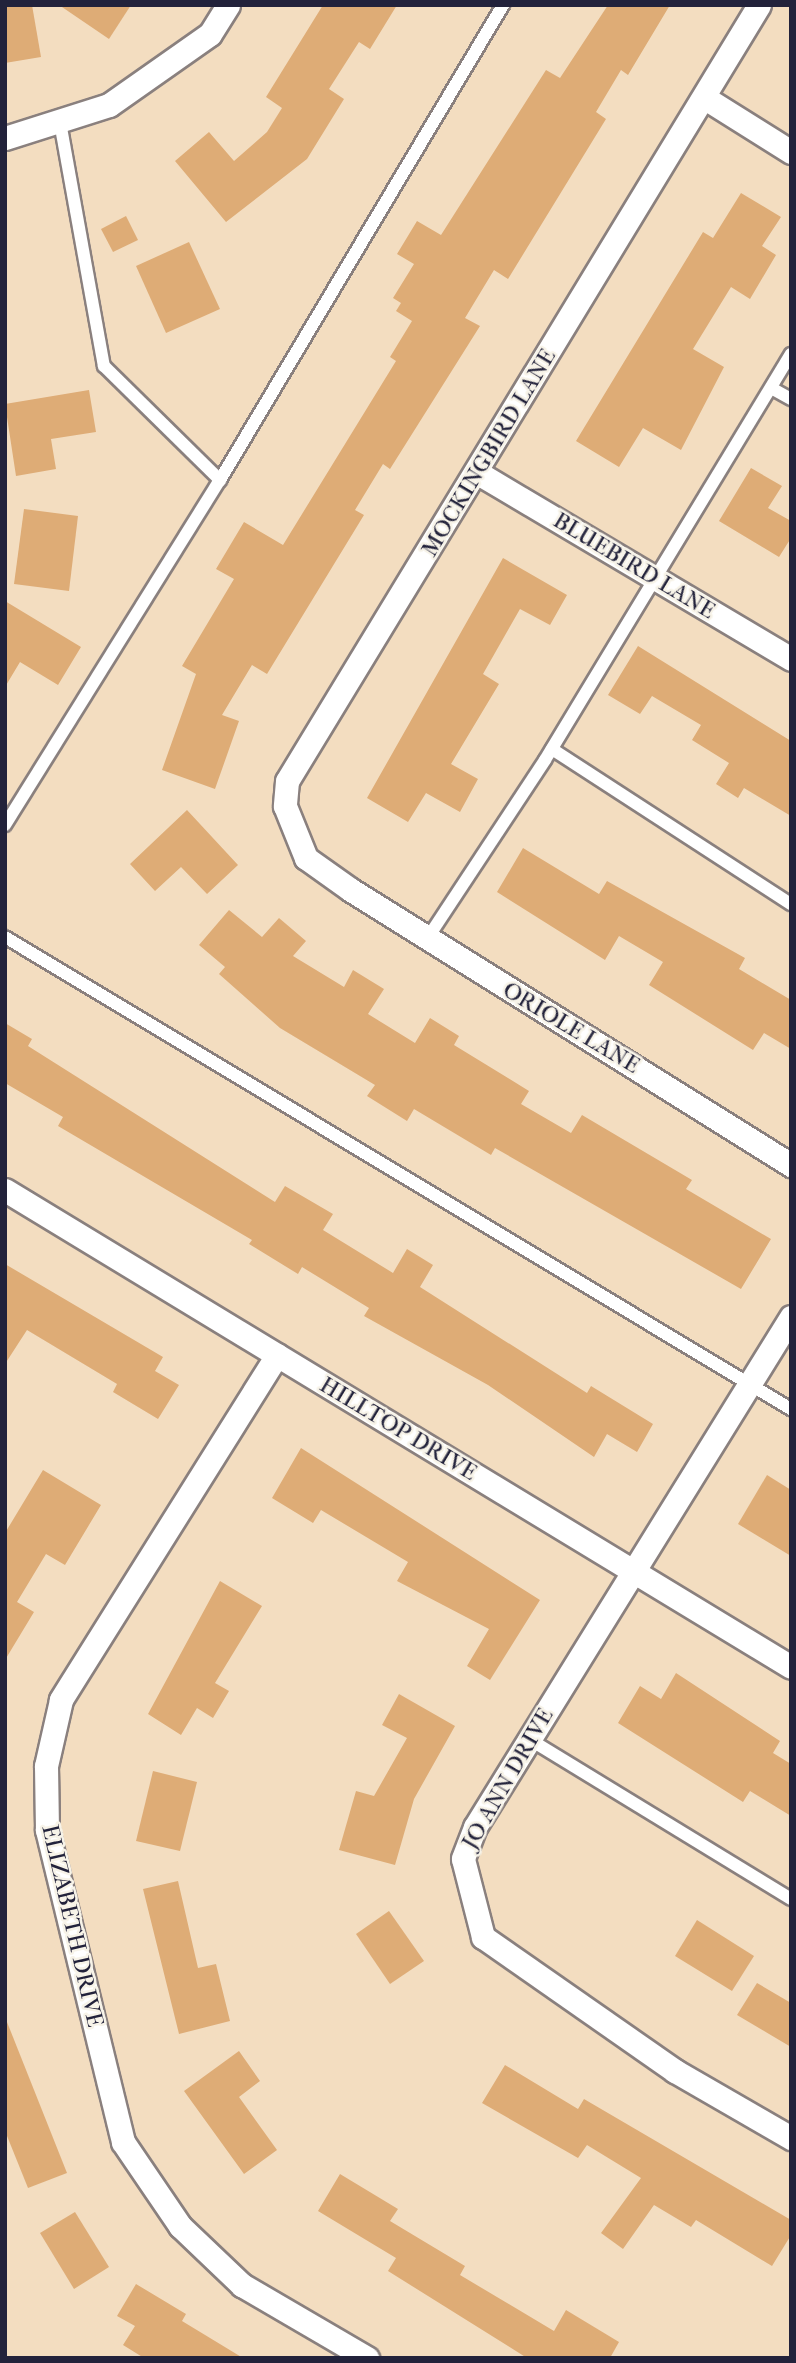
<!DOCTYPE html>
<style>
body{margin:0}
#map{position:relative;width:796px;height:2363px;overflow:hidden;background:#f3ddc0;font-family:"IM FELL French Canon",serif}
div>[style]{position:absolute}
.building>*{inset:0;background:#deac76}
.roads{filter:drop-shadow(2px 0 #8a807e) drop-shadow(-2px 0 #8a807e) drop-shadow(0 2px #8a807e) drop-shadow(0 -2px #8a807e)}
.lane>*{height:12px;margin:-6px;padding:0 6px;transform-origin:6px;border-radius:6px;background:#fff}
.street>*{height:23px;margin:-11.5px;padding:0 11.5px;transform-origin:11.5px;border-radius:11.5px;background:#fff}
span{translate:-50% -50%;white-space:nowrap;text-align:center;line-height:1.15;-webkit-text-stroke:5px #f7f3e8;paint-order:stroke}
.street-label{font-size:23px;color:#22223b}
.frame{position:absolute;inset:0;border:7px solid #22223b;pointer-events:none}
</style>
<div id="map">
<div class="building">
<div style="clip-path:polygon(5px 5px,32px 5px,41px 57px,5px 63px)"></div>
<div style="clip-path:polygon(59px 5px,131px 5px,109px 39px)"></div>
<div style="clip-path:polygon(323px 5px,397px 5px,370px 49px,359px 42px,329px 89px,344px 99px,307px 159px,226px 222px,175px 161px,209px 132px,234px 161px,267px 132px,282px 108px,266px 97px)"></div>
<div style="clip-path:polygon(608px 5px,670px 5px,628px 75px,621px 70px,596px 112px,606px 119px,508px 279px,494px 270px,465px 318px,480px 326px,390px 469px,383px 464px,355px 510px,364px 515px,267px 674px,252px 665px,222px 715px,239px 721px,215px 789px,162px 770px,196px 674px,182px 666px,234px 579px,216px 569px,244px 522px,283px 545px,396px 361px,390px 357px,412px 321px,396px 311px,401px 303px,393px 298px,414px 264px,397px 254px,417px 221px,441px 235px,546px 70px,560px 78px)"></div>
<div style="clip-path:polygon(741px 193px,781px 217px,762px 246px,776px 255px,750px 299px,731px 287px,693px 349px,724px 367px,681px 450px,643px 428px,619px 467px,576px 441px,703px 232px,713px 238px)"></div>
<div style="clip-path:polygon(126px 216px,138px 240px,113px 252px,101px 229px)"></div>
<div style="clip-path:polygon(189px 242px,220px 309px,166px 333px,136px 266px)"></div>
<div style="clip-path:polygon(89px 390px,96px 432px,51px 439px,56px 469px,16px 476px,5px 404px)"></div>
<div style="clip-path:polygon(751px 468px,782px 486px,768px 508px,791px 521px,791px 538px,779px 557px,719px 521px)"></div>
<div style="clip-path:polygon(24px 509px,78px 516px,69px 591px,14px 584px)"></div>
<div style="clip-path:polygon(503px 558px,567px 595px,550px 625px,520px 609px,483px 674px,499px 684px,451px 764px,478px 779px,460px 812px,426px 793px,408px 822px,367px 798px)"></div>
<div style="clip-path:polygon(5px 601px,81px 647px,58px 685px,20px 662px,5px 687px)"></div>
<div style="clip-path:polygon(638px 646px,791px 741px,791px 816px,744px 788px,738px 798px,716px 784px,729px 763px,692px 740px,701px 725px,652px 696px,640px 714px,608px 695px)"></div>
<div style="clip-path:polygon(187px 810px,238px 865px,207px 894px,181px 867px,155px 891px,130px 864px)"></div>
<div style="clip-path:polygon(523px 848px,599px 894px,607px 881px,745px 958px,739px 969px,791px 1000px,791px 1049px,764px 1033px,753px 1050px,649px 985px,663px 962px,619px 936px,605px 960px,497px 892px)"></div>
<div style="clip-path:polygon(229px 910px,262px 937px,279px 918px,306px 941px,293px 956px,344px 987px,353px 970px,384px 989px,368px 1014px,415px 1043px,430px 1018px,459px 1036px,454px 1045px,529px 1091px,521px 1104px,571px 1133px,582px 1115px,692px 1180px,686px 1189px,771px 1239px,741px 1289px,495px 1148px,491px 1155px,414px 1109px,407px 1121px,367px 1096px,375px 1085px,280px 1028px,219px 974px,225px 967px,199px 945px)"></div>
<div style="clip-path:polygon(5px 1023px,32px 1039px,28px 1046px,275px 1202px,285px 1186px,333px 1214px,323px 1230px,393px 1273px,407px 1249px,433px 1265px,420px 1287px,587px 1393px,591px 1386px,653px 1424px,637px 1452px,607px 1434px,594px 1457px,488px 1385px,364px 1316px,369px 1308px,302px 1267px,298px 1274px,249px 1244px,252px 1240px,58px 1126px,63px 1117px,5px 1083px)"></div>
<div style="clip-path:polygon(5px 1264px,163px 1357px,155px 1371px,179px 1385px,158px 1419px,113px 1392px,117px 1384px,27px 1330px,5px 1364px)"></div>
<div style="clip-path:polygon(301px 1448px,540px 1600px,490px 1680px,467px 1666px,489px 1629px,397px 1581px,408px 1562px,321px 1510px,313px 1523px,272px 1498px)"></div>
<div style="clip-path:polygon(43px 1470px,101px 1505px,65px 1565px,46px 1554px,17px 1602px,34px 1612px,5px 1660px,5px 1533px)"></div>
<div style="clip-path:polygon(767px 1475px,791px 1490px,791px 1556px,738px 1524px)"></div>
<div style="clip-path:polygon(220px 1581px,262px 1606px,215px 1683px,229px 1691px,213px 1718px,197px 1708px,181px 1735px,148px 1714px)"></div>
<div style="clip-path:polygon(676px 1673px,780px 1741px,773px 1753px,791px 1764px,791px 1816px,750px 1791px,743px 1802px,618px 1723px,640px 1686px,661px 1699px)"></div>
<div style="clip-path:polygon(399px 1694px,455px 1726px,414px 1799px,395px 1865px,339px 1850px,356px 1791px,374px 1796px,407px 1738px,382px 1725px)"></div>
<div style="clip-path:polygon(153px 1771px,197px 1782px,180px 1851px,136px 1841px)"></div>
<div style="clip-path:polygon(178px 1881px,198px 1968px,216px 1964px,230px 2021px,179px 2034px,143px 1889px)"></div>
<div style="clip-path:polygon(389px 1911px,424px 1961px,390px 1984px,356px 1934px)"></div>
<div style="clip-path:polygon(697px 1920px,754px 1956px,732px 1991px,675px 1956px)"></div>
<div style="clip-path:polygon(757px 1983px,791px 2003px,791px 2047px,737px 2015px)"></div>
<div style="clip-path:polygon(5px 2017px,67px 2173px,28px 2188px,5px 2131px)"></div>
<div style="clip-path:polygon(239px 2051px,260px 2081px,239px 2097px,277px 2150px,244px 2174px,184px 2091px)"></div>
<div style="clip-path:polygon(505px 2065px,578px 2109px,584px 2099px,791px 2220px,791px 2235px,772px 2266px,696px 2220px,691px 2227px,654px 2205px,623px 2249px,601px 2233px,641px 2178px,587px 2145px,578px 2158px,482px 2103px)"></div>
<div style="clip-path:polygon(340px 2174px,398px 2209px,390px 2221px,465px 2266px,460px 2275px,554px 2331px,566px 2310px,619px 2342px,610px 2358px,527px 2358px,388px 2271px,396px 2258px,318px 2211px)"></div>
<div style="clip-path:polygon(75px 2212px,109px 2267px,74px 2289px,40px 2233px)"></div>
<div style="clip-path:polygon(136px 2284px,186px 2314px,182px 2321px,243px 2358px,144px 2358px,123px 2345px,135px 2326px,117px 2316px)"></div>
</div>
<div class="roads">
<div class="lane">
<div style="left:60px;top:122px;width:248px;rotate:79.8deg"></div>
<div style="left:104px;top:366px;width:163px;rotate:44.5deg"></div>
<div style="left:220px;top:480px;width:553px;rotate:-59.21deg"></div>
<div style="left:771px;top:388px;width:23px;rotate:29deg"></div>
<div style="left:552px;top:749px;width:285px;rotate:33deg"></div>
<div style="left:5px;top:825px;width:407px;rotate:-58.1deg"></div>
<div style="left:5px;top:937px;width:917px;rotate:30.99deg"></div>
<div style="left:427px;top:939px;width:214px;rotate:-56.6deg"></div>
<div style="left:545px;top:760px;width:475px;rotate:-58.8deg"></div>
<div style="left:529px;top:1739px;width:307px;rotate:31.4deg"></div>
</div>
<div class="street">
<div style="left:759px;top:5px;width:908px;rotate:121.31deg"></div>
<div style="left:287px;top:781px;width:25px;rotate:95deg"></div>
<div style="left:285px;top:806px;width:56px;rotate:68deg"></div>
<div style="left:306px;top:858px;width:55px;rotate:35.4deg"></div>
<div style="left:351px;top:890px;width:519px;rotate:32.01deg"></div>
<div style="left:705px;top:98px;width:102px;rotate:32.1deg"></div>
<div style="left:5px;top:138px;width:109px;rotate:-17.6deg"></div>
<div style="left:109px;top:105px;width:123px;rotate:-35.1deg"></div>
<div style="left:210px;top:34px;width:34px;rotate:-58deg"></div>
<div style="left:478px;top:473px;width:364px;rotate:30.7deg"></div>
<div style="left:5px;top:1190px;width:919px;rotate:31.25deg"></div>
<div style="left:791px;top:1317px;width:600px;rotate:121.78deg"></div>
<div style="left:475px;top:1827px;width:34px;rotate:111deg"></div>
<div style="left:463px;top:1859px;width:81px;rotate:75.6deg"></div>
<div style="left:483px;top:1937px;width:234px;rotate:34.9deg"></div>
<div style="left:675px;top:2071px;width:134px;rotate:30deg"></div>
<div style="left:277px;top:1355px;width:407px;rotate:122.1deg"></div>
<div style="left:61px;top:1700px;width:68px;rotate:102.8deg"></div>
<div style="left:46px;top:1766px;width:64px;rotate:89.1deg"></div>
<div style="left:47px;top:1830px;width:321px;rotate:76.3deg"></div>
<div style="left:123px;top:2142px;width:102px;rotate:55.8deg"></div>
<div style="left:180px;top:2226px;width:86px;rotate:43.6deg"></div>
<div style="left:242px;top:2285px;width:145px;rotate:30.3deg"></div>
</div>
</div>
<div class="street-label">
<span style="left:489px;top:453px;rotate:-59deg">MOCKINGBIRD LANE</span>
<span style="left:634px;top:566px;rotate:31deg">BLUEBIRD LANE</span>
<span style="left:571px;top:1028px;rotate:31deg">ORIOLE LANE</span>
<span style="left:398px;top:1429px;rotate:31deg">HILLTOP DRIVE</span>
<span style="left:508px;top:1779px;rotate:-60deg">JO ANN DRIVE</span>
<span style="left:72px;top:1926px;rotate:77deg">ELIZABETH DRIVE</span>
</div>
<div class="frame"></div>
</div>
